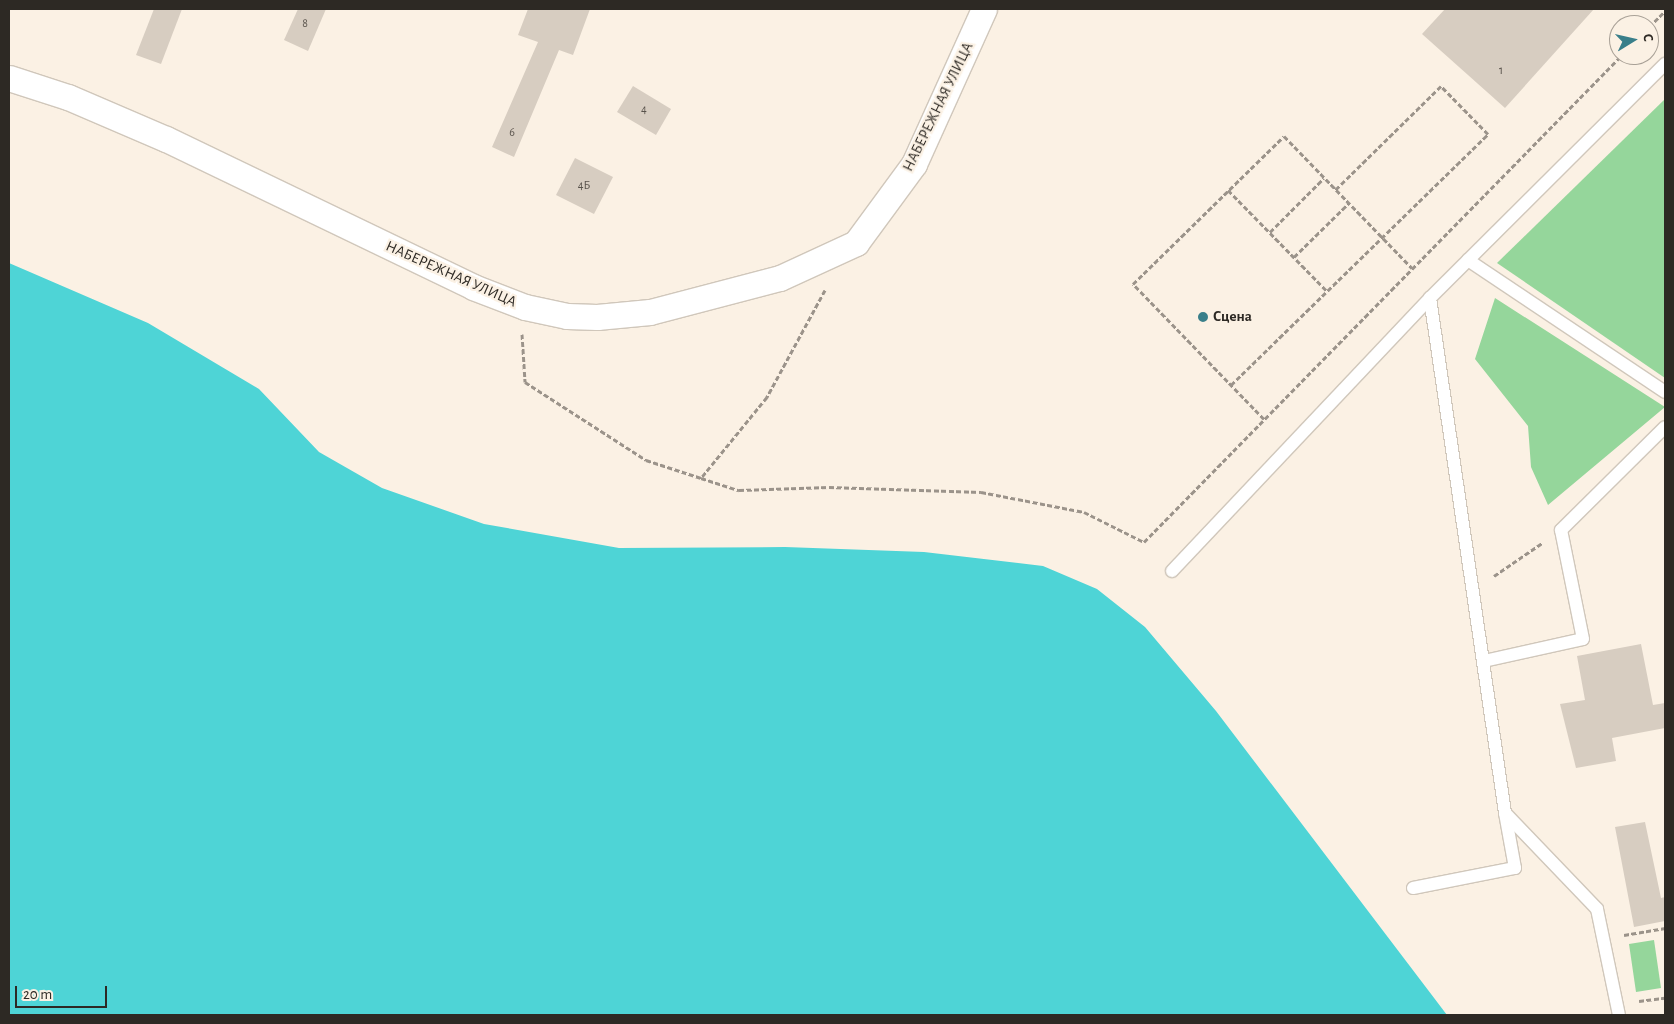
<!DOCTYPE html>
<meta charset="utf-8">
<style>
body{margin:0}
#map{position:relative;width:1674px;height:1024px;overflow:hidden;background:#fbf1e4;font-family:"Alegreya Sans",sans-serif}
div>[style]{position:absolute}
.green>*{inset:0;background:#95d69b}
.water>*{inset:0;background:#4ed4d6}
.building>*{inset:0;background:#d7cdc1}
.path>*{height:3px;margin-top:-1.5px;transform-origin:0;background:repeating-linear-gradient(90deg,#9b938a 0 5px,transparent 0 7.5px)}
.roads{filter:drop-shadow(1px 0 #d0c7bb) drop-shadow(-1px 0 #d0c7bb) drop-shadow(0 1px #d0c7bb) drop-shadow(0 -1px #d0c7bb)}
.service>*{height:12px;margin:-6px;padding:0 6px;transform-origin:6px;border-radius:6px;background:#fff}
.minor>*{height:25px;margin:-12.5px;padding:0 12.5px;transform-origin:12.5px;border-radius:12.5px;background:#fff}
.dots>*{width:14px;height:14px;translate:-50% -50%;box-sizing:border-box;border:2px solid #fbf1e4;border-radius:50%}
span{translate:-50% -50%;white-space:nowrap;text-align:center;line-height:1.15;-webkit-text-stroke:4.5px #fbf1e4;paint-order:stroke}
.number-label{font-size:12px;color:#58524b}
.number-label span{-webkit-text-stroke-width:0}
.street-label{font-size:15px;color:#2d2924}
.poi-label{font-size:15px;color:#2d2924;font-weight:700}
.left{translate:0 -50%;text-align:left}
.frame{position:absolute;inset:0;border:10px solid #2d2924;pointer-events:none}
.north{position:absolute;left:1609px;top:15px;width:50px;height:50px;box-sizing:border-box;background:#fbf1e4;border:1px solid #a9a197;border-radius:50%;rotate:81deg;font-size:14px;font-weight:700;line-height:20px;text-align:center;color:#2d2924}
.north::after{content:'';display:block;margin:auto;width:18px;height:22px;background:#397f8a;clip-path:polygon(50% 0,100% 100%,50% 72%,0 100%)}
.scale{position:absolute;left:15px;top:986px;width:92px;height:22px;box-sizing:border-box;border:2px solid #2d2924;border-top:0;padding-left:6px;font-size:15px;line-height:18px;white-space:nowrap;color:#2d2924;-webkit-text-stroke:4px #fbf1e4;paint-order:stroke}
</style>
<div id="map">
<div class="green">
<div style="clip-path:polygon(1665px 99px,1665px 378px,1497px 263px)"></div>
<div style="clip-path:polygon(1495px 298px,1665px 407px,1548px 505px,1531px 467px,1528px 426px,1475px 359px)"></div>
<div style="clip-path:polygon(1654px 940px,1661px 988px,1636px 992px,1629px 944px)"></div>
</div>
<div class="water">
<div style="clip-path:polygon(9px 263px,148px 323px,259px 389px,319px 452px,382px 488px,484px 524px,619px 548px,785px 547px,924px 552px,1043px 566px,1097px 589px,1145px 627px,1216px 711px,1447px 1015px,9px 1015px)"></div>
</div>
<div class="building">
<div style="clip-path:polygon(154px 9px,182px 9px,161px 64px,136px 55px)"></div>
<div style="clip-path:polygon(298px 9px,326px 9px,308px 51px,284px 40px)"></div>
<div style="clip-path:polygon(528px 9px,590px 9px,573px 55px,559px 50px,514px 157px,492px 147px,538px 42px,518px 35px)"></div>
<div style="clip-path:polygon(1445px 9px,1594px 9px,1505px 108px,1422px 34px)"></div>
<div style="clip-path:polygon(633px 86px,671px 109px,656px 135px,617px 112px)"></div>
<div style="clip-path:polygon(575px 158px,613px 177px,594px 214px,556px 195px)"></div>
<div style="clip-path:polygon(1641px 644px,1653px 705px,1665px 703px,1665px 728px,1612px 738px,1616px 761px,1576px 768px,1560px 704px,1585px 700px,1577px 656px)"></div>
<div style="clip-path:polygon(1645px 822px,1661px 898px,1665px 897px,1665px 921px,1634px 927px,1615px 827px)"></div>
</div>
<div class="path">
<div style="left:1649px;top:27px;width:23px;rotate:-45deg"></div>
<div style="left:1228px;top:190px;width:141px;rotate:45.6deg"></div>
<div style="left:1270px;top:232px;width:76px;rotate:-45deg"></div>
<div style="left:1294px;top:257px;width:77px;rotate:-44.5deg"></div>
<div style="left:825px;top:290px;width:122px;rotate:118.5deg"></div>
<div style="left:767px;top:397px;width:104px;rotate:129.2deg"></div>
<div style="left:701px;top:478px;width:40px;rotate:18deg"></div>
<div style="left:739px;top:490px;width:90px;rotate:-1.9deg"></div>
<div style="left:829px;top:487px;width:152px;rotate:1.9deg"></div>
<div style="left:981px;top:492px;width:105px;rotate:11deg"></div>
<div style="left:1084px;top:512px;width:67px;rotate:26.6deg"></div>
<div style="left:1144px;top:542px;width:682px;rotate:-45.53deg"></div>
<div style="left:522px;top:334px;width:48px;rotate:86.4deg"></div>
<div style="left:525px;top:382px;width:144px;rotate:32.8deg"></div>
<div style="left:646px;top:460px;width:58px;rotate:18.1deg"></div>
<div style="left:1231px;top:385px;width:359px;rotate:-44.3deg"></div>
<div style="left:1488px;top:134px;width:67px;rotate:-134.4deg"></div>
<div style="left:1441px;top:86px;width:148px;rotate:135.5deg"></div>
<div style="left:1264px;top:419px;width:188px;rotate:-134.1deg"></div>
<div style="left:1133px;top:284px;width:211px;rotate:-44.4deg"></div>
<div style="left:1284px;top:136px;width:184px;rotate:45.9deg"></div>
<div style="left:1494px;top:576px;width:58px;rotate:-34.5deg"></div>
<div style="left:1624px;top:935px;width:42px;rotate:-9.7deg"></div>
<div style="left:1639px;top:1001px;width:26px;rotate:-7deg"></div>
</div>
<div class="roads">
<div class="service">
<div style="left:1468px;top:260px;width:237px;rotate:33.8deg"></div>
<div style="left:1430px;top:298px;width:520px;rotate:81.71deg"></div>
<div style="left:1505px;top:813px;width:133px;rotate:46.2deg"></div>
<div style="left:1597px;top:909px;width:108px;rotate:78.3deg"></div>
<div style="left:1172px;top:571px;width:376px;rotate:-46.6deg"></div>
<div style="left:1430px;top:298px;width:332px;rotate:-44.9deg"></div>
<div style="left:1484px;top:661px;width:101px;rotate:-12.5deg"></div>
<div style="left:1583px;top:639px;width:111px;rotate:-101.4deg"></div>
<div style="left:1561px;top:530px;width:146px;rotate:-44.7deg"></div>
<div style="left:1413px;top:888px;width:104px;rotate:-11.1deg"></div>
<div style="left:1515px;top:868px;width:56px;rotate:-100.3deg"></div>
</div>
<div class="minor">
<div style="left:9px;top:78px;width:62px;rotate:17.9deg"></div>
<div style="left:68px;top:97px;width:107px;rotate:23.2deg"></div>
<div style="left:166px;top:139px;width:341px;rotate:25.7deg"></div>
<div style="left:473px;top:287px;width:56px;rotate:21deg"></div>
<div style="left:525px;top:307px;width:43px;rotate:12.1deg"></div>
<div style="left:567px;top:316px;width:30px;rotate:2deg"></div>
<div style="left:597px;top:317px;width:53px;rotate:-5.4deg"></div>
<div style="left:650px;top:312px;width:134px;rotate:-14.7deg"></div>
<div style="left:780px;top:278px;width:84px;rotate:-24.7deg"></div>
<div style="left:856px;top:243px;width:98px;rotate:-53.7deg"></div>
<div style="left:914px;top:164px;width:170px;rotate:-65.7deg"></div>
</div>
</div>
<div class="dots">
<div style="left:1203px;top:317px;background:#397f8a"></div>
</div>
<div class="number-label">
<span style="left:305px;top:24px">8</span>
<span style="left:1501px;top:71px">1</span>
<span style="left:644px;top:110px">4</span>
<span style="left:512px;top:133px">6</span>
<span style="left:584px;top:186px">4Б</span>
</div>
<div class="street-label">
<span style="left:938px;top:107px;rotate:-64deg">НАБЕРЕЖНАЯ УЛИЦА</span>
<span style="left:451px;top:274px;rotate:24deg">НАБЕРЕЖНАЯ УЛИЦА</span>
</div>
<div class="poi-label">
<span class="left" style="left:1213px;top:317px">Сцена</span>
</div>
<div class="frame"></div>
<div class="north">С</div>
<div class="scale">20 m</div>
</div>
